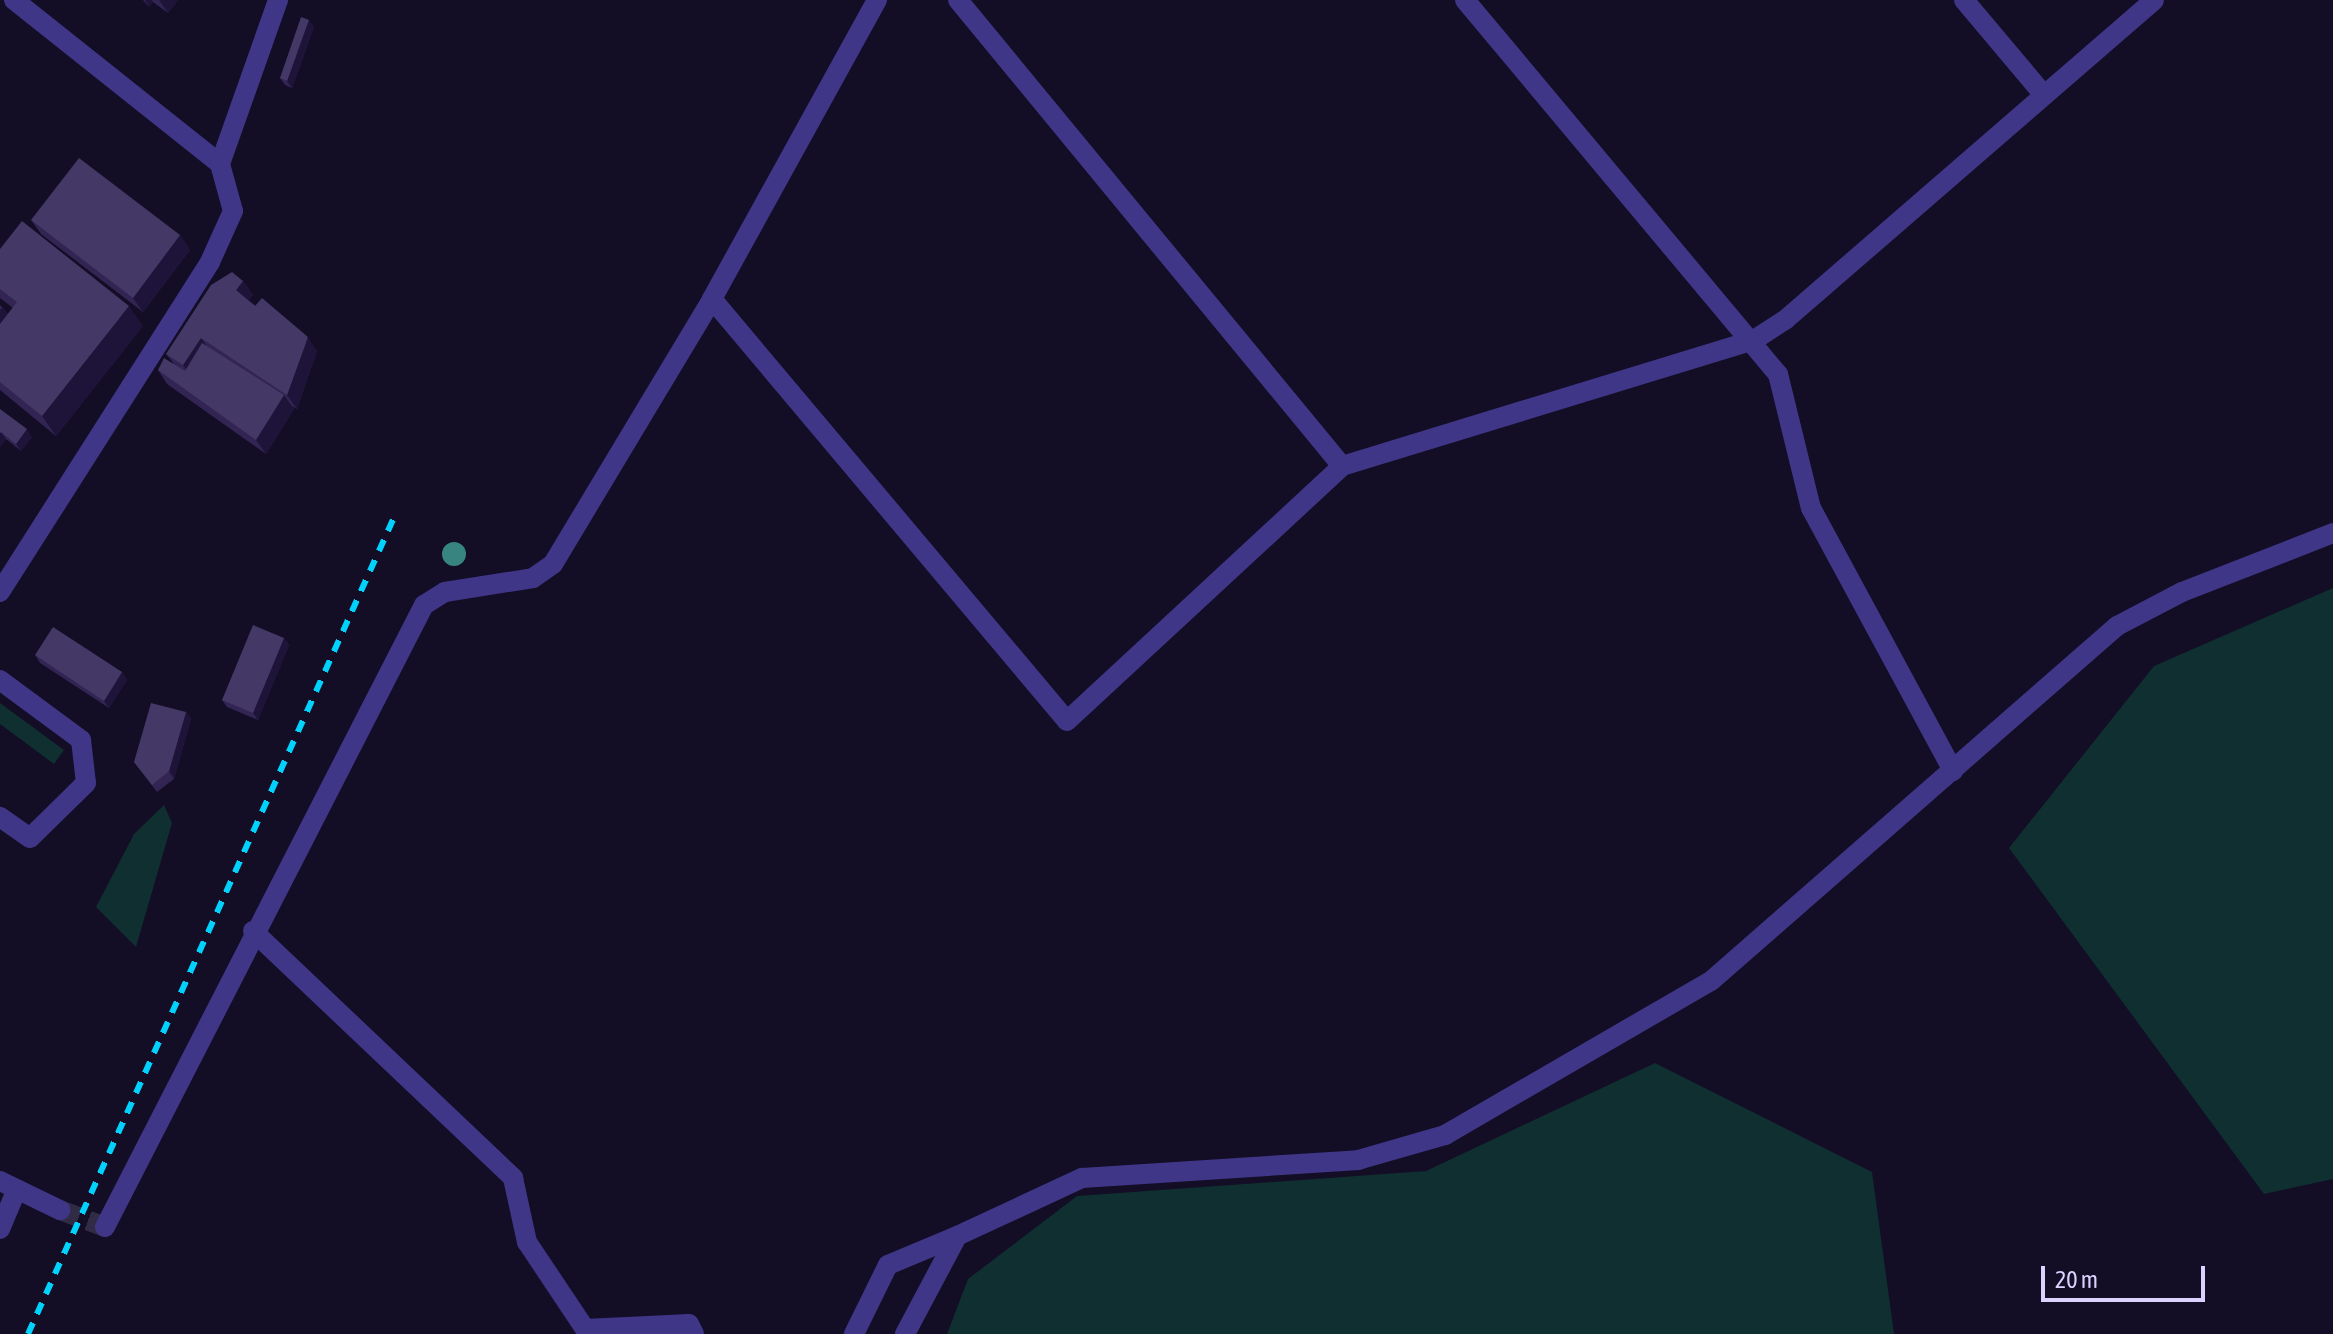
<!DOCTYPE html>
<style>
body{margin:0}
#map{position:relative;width:2333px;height:1334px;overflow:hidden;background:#130d25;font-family:"Asap Condensed",sans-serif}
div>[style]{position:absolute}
.green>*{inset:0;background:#102f30}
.minor-tunnel>*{height:20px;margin-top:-10px;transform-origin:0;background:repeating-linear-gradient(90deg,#312b46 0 20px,transparent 0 30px)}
.service>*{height:20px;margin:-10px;padding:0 10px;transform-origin:10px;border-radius:10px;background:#3f3687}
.minor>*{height:20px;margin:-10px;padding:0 10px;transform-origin:10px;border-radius:10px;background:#3f3687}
.rail>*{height:6px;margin-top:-3px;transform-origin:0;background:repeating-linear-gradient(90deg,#00d2fd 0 12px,transparent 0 22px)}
.trees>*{width:24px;height:24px;margin:-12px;border-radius:50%;background:#388481}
.wall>*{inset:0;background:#322554}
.shaded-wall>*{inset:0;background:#1e1439}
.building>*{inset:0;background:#443866}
span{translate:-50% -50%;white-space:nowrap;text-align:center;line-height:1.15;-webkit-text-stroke:6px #130d25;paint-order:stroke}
.scale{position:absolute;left:2041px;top:1266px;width:164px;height:36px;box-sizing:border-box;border:4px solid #dad2ff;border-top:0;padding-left:10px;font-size:24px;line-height:28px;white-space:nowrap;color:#dad2ff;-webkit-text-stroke:6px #130d25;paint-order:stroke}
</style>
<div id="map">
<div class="green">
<div style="clip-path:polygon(2333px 588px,2333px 1179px,2264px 1194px,2009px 848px,2154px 666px)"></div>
<div style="clip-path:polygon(0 703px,64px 750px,54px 764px,0 724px)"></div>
<div style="clip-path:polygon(164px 805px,172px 823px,136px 947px,96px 907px,134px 834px)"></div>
<div style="clip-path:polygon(1655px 1063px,1872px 1172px,1894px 1334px,947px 1334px,968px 1279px,1077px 1196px,1426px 1171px)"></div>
</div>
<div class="minor-tunnel">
<div style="left:60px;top:1210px;width:48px;rotate:20.7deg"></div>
</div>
<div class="service">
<div style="left:0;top:680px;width:101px;rotate:36.5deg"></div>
<div style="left:81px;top:740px;width:43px;rotate:83.4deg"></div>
<div style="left:86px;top:783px;width:78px;rotate:135.5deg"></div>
<div style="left:30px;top:838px;width:37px;rotate:-145deg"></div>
<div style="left:854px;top:1334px;width:77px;rotate:-63.8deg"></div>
<div style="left:888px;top:1265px;width:75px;rotate:-22.8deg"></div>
</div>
<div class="minor">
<div style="left:14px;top:0;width:263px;rotate:38.5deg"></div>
<div style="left:220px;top:164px;width:174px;rotate:-70.5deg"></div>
<div style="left:877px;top:0;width:342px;rotate:118.9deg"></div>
<div style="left:712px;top:299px;width:551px;rotate:49.93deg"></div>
<div style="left:1067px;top:721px;width:375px;rotate:-42.8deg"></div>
<div style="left:1342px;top:466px;width:431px;rotate:-17deg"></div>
<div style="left:1754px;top:340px;width:37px;rotate:-33deg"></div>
<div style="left:1785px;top:320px;width:488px;rotate:-40.9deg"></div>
<div style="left:958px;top:0;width:604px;rotate:50.51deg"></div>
<div style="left:1465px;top:0;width:488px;rotate:50.1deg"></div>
<div style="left:1778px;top:374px;width:138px;rotate:76.2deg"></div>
<div style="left:1811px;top:508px;width:299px;rotate:61.6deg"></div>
<div style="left:1964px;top:0;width:124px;rotate:49.9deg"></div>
<div style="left:0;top:592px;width:391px;rotate:-57.5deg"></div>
<div style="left:210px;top:262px;width:56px;rotate:-65.7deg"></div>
<div style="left:233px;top:211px;width:49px;rotate:-105.5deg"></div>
<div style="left:253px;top:931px;width:359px;rotate:43.5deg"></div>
<div style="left:513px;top:1178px;width:66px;rotate:77.7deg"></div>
<div style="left:527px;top:1242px;width:105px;rotate:56.3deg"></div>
<div style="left:585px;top:1329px;width:104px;rotate:-2.8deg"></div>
<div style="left:689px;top:1324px;width:11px;rotate:63deg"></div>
<div style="left:0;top:1181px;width:67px;rotate:25.8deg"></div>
<div style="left:105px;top:1227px;width:699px;rotate:-62.85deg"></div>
<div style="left:424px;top:605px;width:25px;rotate:-32deg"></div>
<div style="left:445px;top:592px;width:89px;rotate:-9deg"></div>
<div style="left:533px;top:578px;width:24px;rotate:-35deg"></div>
<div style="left:553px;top:564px;width:309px;rotate:-59deg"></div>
<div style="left:0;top:1229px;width:39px;rotate:-67deg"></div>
<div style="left:905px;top:1334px;width:111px;rotate:-62deg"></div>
<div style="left:957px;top:1236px;width:138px;rotate:-24.9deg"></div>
<div style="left:1082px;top:1178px;width:277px;rotate:-3.7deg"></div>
<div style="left:1358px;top:1160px;width:91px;rotate:-16deg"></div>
<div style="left:1445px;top:1135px;width:307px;rotate:-30.1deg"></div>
<div style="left:1711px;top:981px;width:539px;rotate:-41.17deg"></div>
<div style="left:2117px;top:626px;width:73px;rotate:-27.6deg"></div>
<div style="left:2182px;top:592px;width:162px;rotate:-21.3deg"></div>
</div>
<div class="rail">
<div style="left:28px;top:1334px;width:897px;rotate:-65.86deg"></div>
</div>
<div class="trees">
<div style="left:454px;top:554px"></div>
</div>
<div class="wall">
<div style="clip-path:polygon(143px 0,178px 0,168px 13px,153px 2px,149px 7px)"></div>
<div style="clip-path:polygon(314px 27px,292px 88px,285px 85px,280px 78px)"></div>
<div style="clip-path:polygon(31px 220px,180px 235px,190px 250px,143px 312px,41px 234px)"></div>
<div style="clip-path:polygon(0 249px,143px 326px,56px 436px,0 390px,0 305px,8px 314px,13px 308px,0 298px)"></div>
<div style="clip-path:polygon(243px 281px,253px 295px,248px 300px,317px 351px,297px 409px,292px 406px,294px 409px,266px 454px,167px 384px,158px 370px,174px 364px,166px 354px)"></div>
<div style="clip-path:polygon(0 409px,32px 437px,21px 451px,6px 439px,0 447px)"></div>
<div style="clip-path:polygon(284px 638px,289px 645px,258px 720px,227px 707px,222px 700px)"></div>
<div style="clip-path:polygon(35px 655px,122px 672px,127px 680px,109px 708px,40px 663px)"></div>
<div style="clip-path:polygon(186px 712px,191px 719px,174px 779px,157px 792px,134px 762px)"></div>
</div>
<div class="shaded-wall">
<div style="clip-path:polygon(145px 0,152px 0,153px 2px,149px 7px)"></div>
<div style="clip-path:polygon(159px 0,178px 0,168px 13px)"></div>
<div style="clip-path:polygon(309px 20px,314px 27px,292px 88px,287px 81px)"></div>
<div style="clip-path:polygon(180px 235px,190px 250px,143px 312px,133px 298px)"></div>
<div style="clip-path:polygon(243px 281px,253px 295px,246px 304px,236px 290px)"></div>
<div style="clip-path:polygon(129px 306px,143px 326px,56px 436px,42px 416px)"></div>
<div style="clip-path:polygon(3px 307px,13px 321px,0 337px,0 310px)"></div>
<div style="clip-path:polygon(308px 337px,317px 351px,297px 409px,287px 395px)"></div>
<div style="clip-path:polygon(201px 338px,211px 352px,193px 379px,183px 365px)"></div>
<div style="clip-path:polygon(284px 395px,294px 409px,266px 454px,256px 440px)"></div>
<div style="clip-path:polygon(27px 429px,32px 437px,21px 451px,16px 444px)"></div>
<div style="clip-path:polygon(1px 432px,6px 439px,0 447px,0 433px)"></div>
<div style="clip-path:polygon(284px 638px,289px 645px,258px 720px,253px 713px)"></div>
<div style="clip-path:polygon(122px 672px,127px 680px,109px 708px,104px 701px)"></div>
<div style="clip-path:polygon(186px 712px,191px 719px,174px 779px,169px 771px)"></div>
</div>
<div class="building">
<div style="clip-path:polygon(301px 17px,309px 20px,287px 81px,280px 78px)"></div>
<div style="clip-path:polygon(79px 158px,180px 235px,133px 298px,31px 220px)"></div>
<div style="clip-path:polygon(22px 221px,129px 306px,42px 416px,0 382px,0 324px,17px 302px,0 289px,0 249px)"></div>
<div style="clip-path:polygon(232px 272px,243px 281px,236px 290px,255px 306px,262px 298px,308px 337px,287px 395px,201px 338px,183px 365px,166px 354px,211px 285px)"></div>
<div style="clip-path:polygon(202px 343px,284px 395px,256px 440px,158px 370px,164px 358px,185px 371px)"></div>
<div style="clip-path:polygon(0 409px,27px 429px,16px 444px,1px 432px,0 433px)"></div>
<div style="clip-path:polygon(253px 625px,284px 638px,253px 713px,222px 700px)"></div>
<div style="clip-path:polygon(53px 627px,122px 672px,104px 701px,35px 655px)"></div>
<div style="clip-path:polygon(151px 703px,186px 712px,169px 771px,152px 785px,134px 762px)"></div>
</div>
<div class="scale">20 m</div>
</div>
